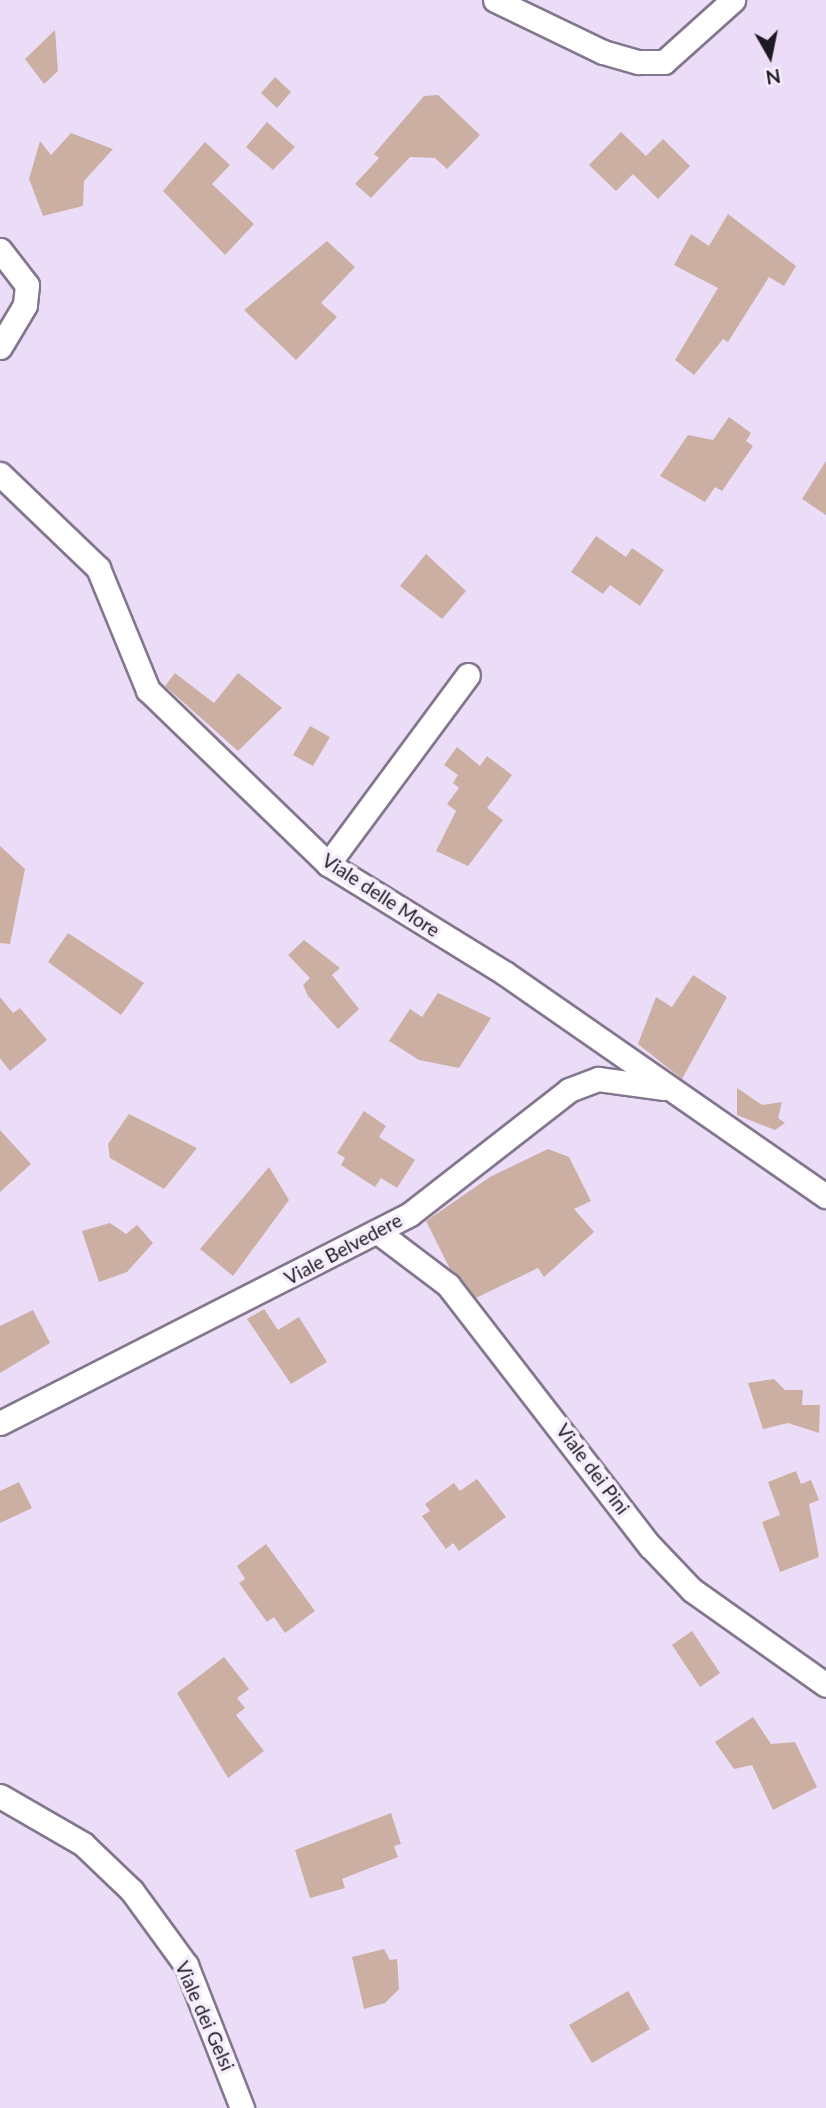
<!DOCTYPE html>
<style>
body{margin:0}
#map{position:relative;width:826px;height:2108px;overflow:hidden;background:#ebddf7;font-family:Lato,sans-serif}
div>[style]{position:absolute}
.building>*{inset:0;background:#ccafa3}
.roads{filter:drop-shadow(2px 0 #83768d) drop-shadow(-2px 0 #83768d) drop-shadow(0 2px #83768d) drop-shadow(0 -2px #83768d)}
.street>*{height:23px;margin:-11.5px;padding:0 11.5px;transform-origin:11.5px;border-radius:11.5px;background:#fff}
span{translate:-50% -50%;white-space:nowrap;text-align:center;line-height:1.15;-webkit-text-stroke:7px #f5edfc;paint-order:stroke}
.street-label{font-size:19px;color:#1e1922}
.north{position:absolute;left:735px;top:21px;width:70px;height:70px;-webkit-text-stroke:5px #f5edfc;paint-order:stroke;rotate:171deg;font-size:19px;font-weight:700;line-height:28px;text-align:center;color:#1e1922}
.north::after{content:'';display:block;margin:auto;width:24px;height:32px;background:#1e1922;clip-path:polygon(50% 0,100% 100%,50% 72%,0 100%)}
</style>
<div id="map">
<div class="building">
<div style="clip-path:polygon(55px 30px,58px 71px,44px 84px,25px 59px)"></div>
<div style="clip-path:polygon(275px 77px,291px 92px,277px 108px,261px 93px)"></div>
<div style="clip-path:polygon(438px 95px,480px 135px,447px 169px,435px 158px,410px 157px,371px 198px,355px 184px,379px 158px,374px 154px,424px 96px)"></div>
<div style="clip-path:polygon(267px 122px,295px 147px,273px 170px,246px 147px)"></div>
<div style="clip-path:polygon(621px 132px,646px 156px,663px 139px,690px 166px,658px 199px,633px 174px,616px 191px,589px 165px)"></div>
<div style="clip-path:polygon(71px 133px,113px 149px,84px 181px,83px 206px,43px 216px,29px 179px,40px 141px,51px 155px)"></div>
<div style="clip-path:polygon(205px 142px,230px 165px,212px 184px,254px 224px,225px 255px,163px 191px)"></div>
<div style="clip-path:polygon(728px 214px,796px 266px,784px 286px,769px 277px,728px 342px,723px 339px,694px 375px,675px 360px,718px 288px,674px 265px,691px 234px,709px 246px)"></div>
<div style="clip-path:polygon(327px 241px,355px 267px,321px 303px,337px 317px,296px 360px,244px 310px)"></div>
<div style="clip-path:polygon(729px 417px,751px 433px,746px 441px,753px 446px,722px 491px,715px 487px,705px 502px,660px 476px,688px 435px,713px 440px)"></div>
<div style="clip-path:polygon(826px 461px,826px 515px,802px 499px)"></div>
<div style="clip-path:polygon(596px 536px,626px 557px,632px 548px,664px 570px,640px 606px,610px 585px,603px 594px,571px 572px)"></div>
<div style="clip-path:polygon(426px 554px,466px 591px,442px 619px,400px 586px)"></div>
<div style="clip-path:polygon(175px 673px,214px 703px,238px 673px,282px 708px,238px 751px,165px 686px)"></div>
<div style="clip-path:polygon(310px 726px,330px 737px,313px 766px,293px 755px)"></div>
<div style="clip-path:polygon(457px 747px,480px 766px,487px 756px,512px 775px,487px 808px,503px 820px,468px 866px,436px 851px,456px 811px,447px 804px,459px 788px,453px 783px,458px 775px,444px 765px)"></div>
<div style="clip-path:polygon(0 846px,25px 869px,10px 944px,0 943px)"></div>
<div style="clip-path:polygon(68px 933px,144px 983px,121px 1015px,48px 962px)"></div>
<div style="clip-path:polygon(304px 940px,340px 968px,332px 975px,359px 1009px,338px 1029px,308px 996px,303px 985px,310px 978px,288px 955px)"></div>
<div style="clip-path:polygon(693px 975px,727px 997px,682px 1079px,638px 1044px,656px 997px,672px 1007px)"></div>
<div style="clip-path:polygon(438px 993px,491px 1018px,459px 1068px,419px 1060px,389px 1041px,410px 1009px,422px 1017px)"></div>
<div style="clip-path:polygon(0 997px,13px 1013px,20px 1008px,47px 1040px,10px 1071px,0 1058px)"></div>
<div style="clip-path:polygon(737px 1088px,762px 1105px,782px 1102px,778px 1118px,785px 1123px,775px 1130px,737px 1115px)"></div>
<div style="clip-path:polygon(364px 1111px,386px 1126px,379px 1137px,415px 1160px,397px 1188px,381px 1178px,375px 1187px,341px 1165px,345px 1158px,337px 1153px)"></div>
<div style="clip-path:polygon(129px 1114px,197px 1148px,164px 1189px,110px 1158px,108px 1144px)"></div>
<div style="clip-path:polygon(0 1130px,31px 1164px,0 1192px)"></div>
<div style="clip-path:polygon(548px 1149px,569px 1157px,591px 1201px,574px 1209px,594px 1232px,544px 1277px,538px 1268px,476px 1298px,450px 1269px,426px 1221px,490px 1177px)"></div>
<div style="clip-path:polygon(269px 1167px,289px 1200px,233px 1276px,200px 1249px)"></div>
<div style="clip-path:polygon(110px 1223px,126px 1234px,137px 1225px,153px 1243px,127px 1272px,99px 1282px,82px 1231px)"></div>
<div style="clip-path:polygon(264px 1309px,278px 1330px,299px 1317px,327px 1362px,291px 1384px,247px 1319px)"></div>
<div style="clip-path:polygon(33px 1310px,50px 1343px,0 1373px,0 1326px)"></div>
<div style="clip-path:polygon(774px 1379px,785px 1390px,803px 1390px,802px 1405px,820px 1405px,819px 1433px,788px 1423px,763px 1429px,748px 1383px)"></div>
<div style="clip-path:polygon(796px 1471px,801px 1484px,811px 1480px,819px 1500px,809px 1504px,819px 1557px,780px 1572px,762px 1522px,780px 1515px,768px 1482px)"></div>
<div style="clip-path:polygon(477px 1479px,506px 1517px,459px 1551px,453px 1543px,446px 1549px,422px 1516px,430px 1511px,425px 1504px,454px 1483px,460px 1491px)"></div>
<div style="clip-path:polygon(19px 1482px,32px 1508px,0 1523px,0 1491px)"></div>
<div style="clip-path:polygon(266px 1544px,315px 1611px,285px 1633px,274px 1617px,267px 1622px,239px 1583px,245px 1579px,237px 1566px)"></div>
<div style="clip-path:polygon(692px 1631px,720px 1673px,700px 1687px,672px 1645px)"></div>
<div style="clip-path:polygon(224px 1657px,249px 1689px,237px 1698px,245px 1708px,236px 1715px,264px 1751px,228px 1778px,177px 1693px)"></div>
<div style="clip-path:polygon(753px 1717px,771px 1744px,795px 1742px,817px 1787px,773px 1810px,752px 1765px,734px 1769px,715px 1742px)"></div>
<div style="clip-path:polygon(391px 1813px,401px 1844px,394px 1846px,398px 1857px,342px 1879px,345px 1888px,310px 1898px,295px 1850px)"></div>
<div style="clip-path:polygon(384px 1949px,390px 1960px,397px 1959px,399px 1989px,385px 2003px,364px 2009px,352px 1957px)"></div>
<div style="clip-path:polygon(628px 1991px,650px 2029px,592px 2063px,569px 2025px)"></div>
</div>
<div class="roads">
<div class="street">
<div style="left:495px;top:0;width:120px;rotate:25.7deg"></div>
<div style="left:603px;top:52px;width:37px;rotate:16deg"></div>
<div style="left:639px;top:62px;width:25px"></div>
<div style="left:664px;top:62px;width:93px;rotate:-41.9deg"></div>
<div style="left:0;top:250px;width:44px;rotate:52.4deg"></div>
<div style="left:27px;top:285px;width:20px;rotate:96deg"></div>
<div style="left:25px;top:305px;width:49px;rotate:120.8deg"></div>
<div style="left:0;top:474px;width:136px;rotate:43.8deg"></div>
<div style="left:98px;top:568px;width:132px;rotate:67.7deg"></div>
<div style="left:148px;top:690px;width:250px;rotate:44deg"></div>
<div style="left:328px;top:864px;width:209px;rotate:31.7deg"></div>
<div style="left:506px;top:974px;width:389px;rotate:34.8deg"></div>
<div style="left:328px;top:864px;width:235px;rotate:-53.5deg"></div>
<div style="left:378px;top:1232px;width:88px;rotate:37.1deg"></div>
<div style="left:448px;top:1285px;width:330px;rotate:52.3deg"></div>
<div style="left:650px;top:1546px;width:61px;rotate:46.3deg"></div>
<div style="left:692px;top:1590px;width:164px;rotate:35.3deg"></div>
<div style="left:0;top:1423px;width:460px;rotate:-27deg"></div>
<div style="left:410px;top:1214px;width:202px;rotate:-37.9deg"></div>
<div style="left:569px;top:1090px;width:31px;rotate:-21deg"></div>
<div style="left:598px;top:1079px;width:67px;rotate:7.8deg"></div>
<div style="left:0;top:1796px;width:96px;rotate:30deg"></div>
<div style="left:83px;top:1844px;width:68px;rotate:43.8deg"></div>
<div style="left:132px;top:1891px;width:92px;rotate:53.9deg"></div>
<div style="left:186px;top:1965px;width:154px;rotate:68.6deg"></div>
</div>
</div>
<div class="street-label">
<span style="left:381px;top:895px;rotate:33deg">Viale delle More</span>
<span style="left:343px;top:1249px;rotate:-28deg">Viale Belvedere</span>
<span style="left:593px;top:1469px;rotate:53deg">Viale dei Pini</span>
<span style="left:205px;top:2016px;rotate:66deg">Viale dei Gelsi</span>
</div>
<div class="north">N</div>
</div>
